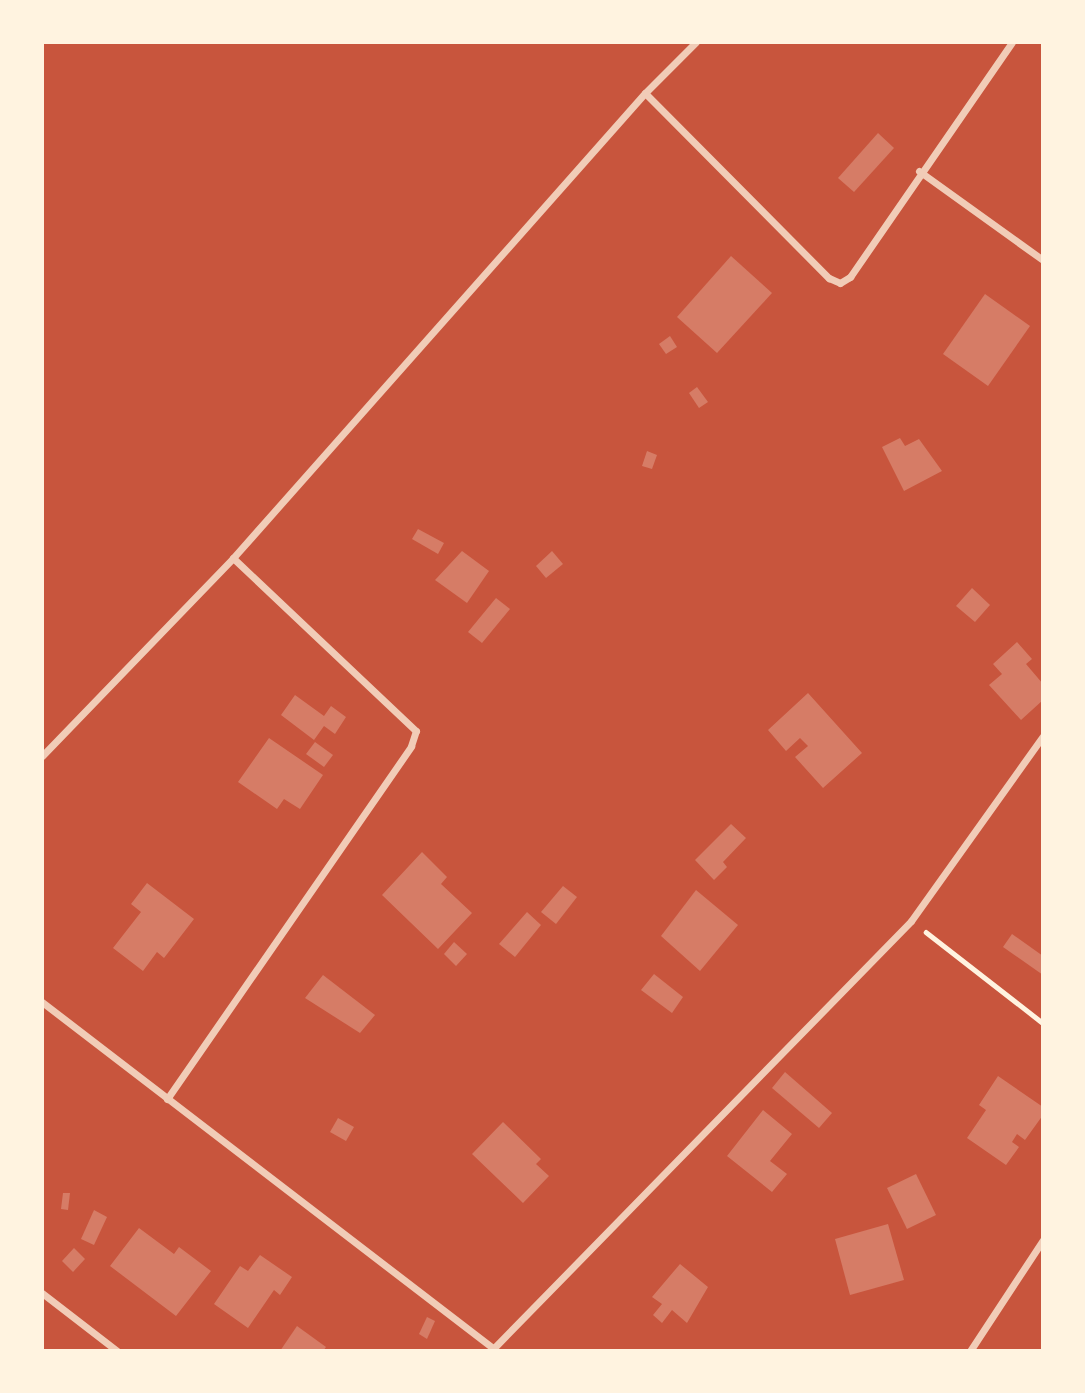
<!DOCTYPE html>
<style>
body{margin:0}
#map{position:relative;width:1085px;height:1393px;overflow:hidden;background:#c8553d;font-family:Helvetica,sans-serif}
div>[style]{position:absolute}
.building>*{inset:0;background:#d67c66}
.path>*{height:4.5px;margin:-2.25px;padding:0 2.25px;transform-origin:2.25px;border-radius:2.25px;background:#fff3e0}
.minor>*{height:7px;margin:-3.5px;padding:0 3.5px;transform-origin:3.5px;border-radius:3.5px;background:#f1ccb7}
span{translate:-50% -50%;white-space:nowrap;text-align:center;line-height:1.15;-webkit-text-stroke:6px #fff3e0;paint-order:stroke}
.frame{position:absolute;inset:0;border:44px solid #fff3e0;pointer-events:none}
</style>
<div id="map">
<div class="building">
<div style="clip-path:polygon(878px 133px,894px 148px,854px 192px,838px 178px)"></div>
<div style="clip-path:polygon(731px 256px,772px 293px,717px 353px,677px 317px)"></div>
<div style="clip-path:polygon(985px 294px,1030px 326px,988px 386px,943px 354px)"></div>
<div style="clip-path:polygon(670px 336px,677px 347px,666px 354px,659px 344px)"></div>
<div style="clip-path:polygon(697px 387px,708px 402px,699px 408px,689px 393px)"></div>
<div style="clip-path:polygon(900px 438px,905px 446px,919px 439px,942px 471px,904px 491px,882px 447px)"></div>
<div style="clip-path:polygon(647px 451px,657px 455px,652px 469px,642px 466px)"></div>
<div style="clip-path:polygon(418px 529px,444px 543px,438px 554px,412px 539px)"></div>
<div style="clip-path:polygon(462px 551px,489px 571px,467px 603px,435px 580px)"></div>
<div style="clip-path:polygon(552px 551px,563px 564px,546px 578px,536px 566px)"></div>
<div style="clip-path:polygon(972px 588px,990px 605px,975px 622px,956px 606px)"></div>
<div style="clip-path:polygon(496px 598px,510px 609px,482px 643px,468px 632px)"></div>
<div style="clip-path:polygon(1017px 642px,1032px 659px,1026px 664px,1043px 684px,1043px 700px,1021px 720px,989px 685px,1002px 674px,993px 664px)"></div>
<div style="clip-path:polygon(808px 693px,862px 753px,823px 788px,795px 757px,808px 746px,800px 738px,786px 751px,768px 730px)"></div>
<div style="clip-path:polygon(295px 695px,324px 716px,331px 706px,346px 717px,335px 734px,324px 726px,314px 740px,281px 715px)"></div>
<div style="clip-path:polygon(269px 738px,323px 775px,300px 809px,284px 799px,277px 809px,238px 782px)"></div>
<div style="clip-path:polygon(315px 742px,333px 755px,324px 767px,306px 754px)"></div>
<div style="clip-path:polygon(731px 824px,746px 838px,723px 862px,727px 867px,714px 880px,695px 860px)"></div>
<div style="clip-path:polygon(422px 852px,447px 877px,441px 884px,472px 913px,438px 949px,382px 895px)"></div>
<div style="clip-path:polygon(147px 883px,194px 919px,164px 958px,157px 952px,143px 971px,113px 948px,141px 912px,131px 904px)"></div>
<div style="clip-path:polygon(563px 886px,577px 897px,556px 924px,541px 912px)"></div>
<div style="clip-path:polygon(696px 890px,738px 925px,700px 971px,661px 936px)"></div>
<div style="clip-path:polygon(527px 912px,541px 925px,515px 957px,499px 944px)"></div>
<div style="clip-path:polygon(1012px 934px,1043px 956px,1043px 975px,1003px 947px)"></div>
<div style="clip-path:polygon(454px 942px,467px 954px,456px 966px,444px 954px)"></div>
<div style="clip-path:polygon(654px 974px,683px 997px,672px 1013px,641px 990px)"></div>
<div style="clip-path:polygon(323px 975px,375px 1015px,360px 1033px,305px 998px)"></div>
<div style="clip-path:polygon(785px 1072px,832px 1113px,819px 1128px,772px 1088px)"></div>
<div style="clip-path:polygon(998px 1076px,1043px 1107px,1043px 1115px,1025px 1140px,1017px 1134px,1012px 1142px,1019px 1147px,1006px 1165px,967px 1138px,986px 1110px,979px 1105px)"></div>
<div style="clip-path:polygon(763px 1110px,792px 1134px,770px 1161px,787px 1174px,772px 1192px,727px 1156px)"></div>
<div style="clip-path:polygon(338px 1118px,354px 1127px,346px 1141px,330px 1132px)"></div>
<div style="clip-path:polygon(503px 1122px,541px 1159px,536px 1164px,549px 1176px,523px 1203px,472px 1154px)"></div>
<div style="clip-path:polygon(916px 1174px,936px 1215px,907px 1229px,887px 1188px)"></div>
<div style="clip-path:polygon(63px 1193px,70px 1193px,68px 1210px,61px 1209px)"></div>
<div style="clip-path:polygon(94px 1210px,107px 1217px,94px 1245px,81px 1239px)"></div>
<div style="clip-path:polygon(888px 1224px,904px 1280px,850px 1295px,835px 1239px)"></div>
<div style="clip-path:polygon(139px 1228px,174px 1254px,179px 1247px,211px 1271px,176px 1316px,110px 1266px)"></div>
<div style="clip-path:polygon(74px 1248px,85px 1259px,73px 1272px,62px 1261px)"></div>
<div style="clip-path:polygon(260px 1255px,292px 1277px,280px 1295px,274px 1290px,248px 1328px,214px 1304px,240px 1266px,248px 1271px)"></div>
<div style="clip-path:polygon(680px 1264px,708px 1287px,687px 1323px,672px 1310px,662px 1323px,653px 1315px,662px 1304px,652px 1297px)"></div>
<div style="clip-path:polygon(427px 1317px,435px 1321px,427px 1339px,419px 1334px)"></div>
<div style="clip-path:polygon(297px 1326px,326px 1347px,323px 1351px,280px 1351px)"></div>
</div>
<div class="path">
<div style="left:926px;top:932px;width:148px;rotate:37.9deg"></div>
</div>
<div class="minor">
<div style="left:645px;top:93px;width:261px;rotate:45.2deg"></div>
<div style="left:829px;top:278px;width:12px;rotate:24deg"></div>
<div style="left:840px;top:283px;width:12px;rotate:-31deg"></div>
<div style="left:850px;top:277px;width:285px;rotate:-55.4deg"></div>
<div style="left:919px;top:171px;width:153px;rotate:35.7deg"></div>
<div style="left:42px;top:756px;width:275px;rotate:-46deg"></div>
<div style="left:233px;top:558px;width:621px;rotate:-48.46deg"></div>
<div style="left:645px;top:93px;width:72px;rotate:-45deg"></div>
<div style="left:42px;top:1002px;width:570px;rotate:37.51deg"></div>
<div style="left:167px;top:1099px;width:429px;rotate:-55.3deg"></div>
<div style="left:411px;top:746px;width:16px;rotate:-72deg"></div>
<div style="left:416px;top:731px;width:252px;rotate:-136.6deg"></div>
<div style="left:42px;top:1293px;width:95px;rotate:37.7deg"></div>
<div style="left:491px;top:1351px;width:601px;rotate:-45.67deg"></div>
<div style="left:911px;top:921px;width:227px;rotate:-54.5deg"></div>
<div style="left:970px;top:1351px;width:133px;rotate:-56.7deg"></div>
</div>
<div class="frame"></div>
</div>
